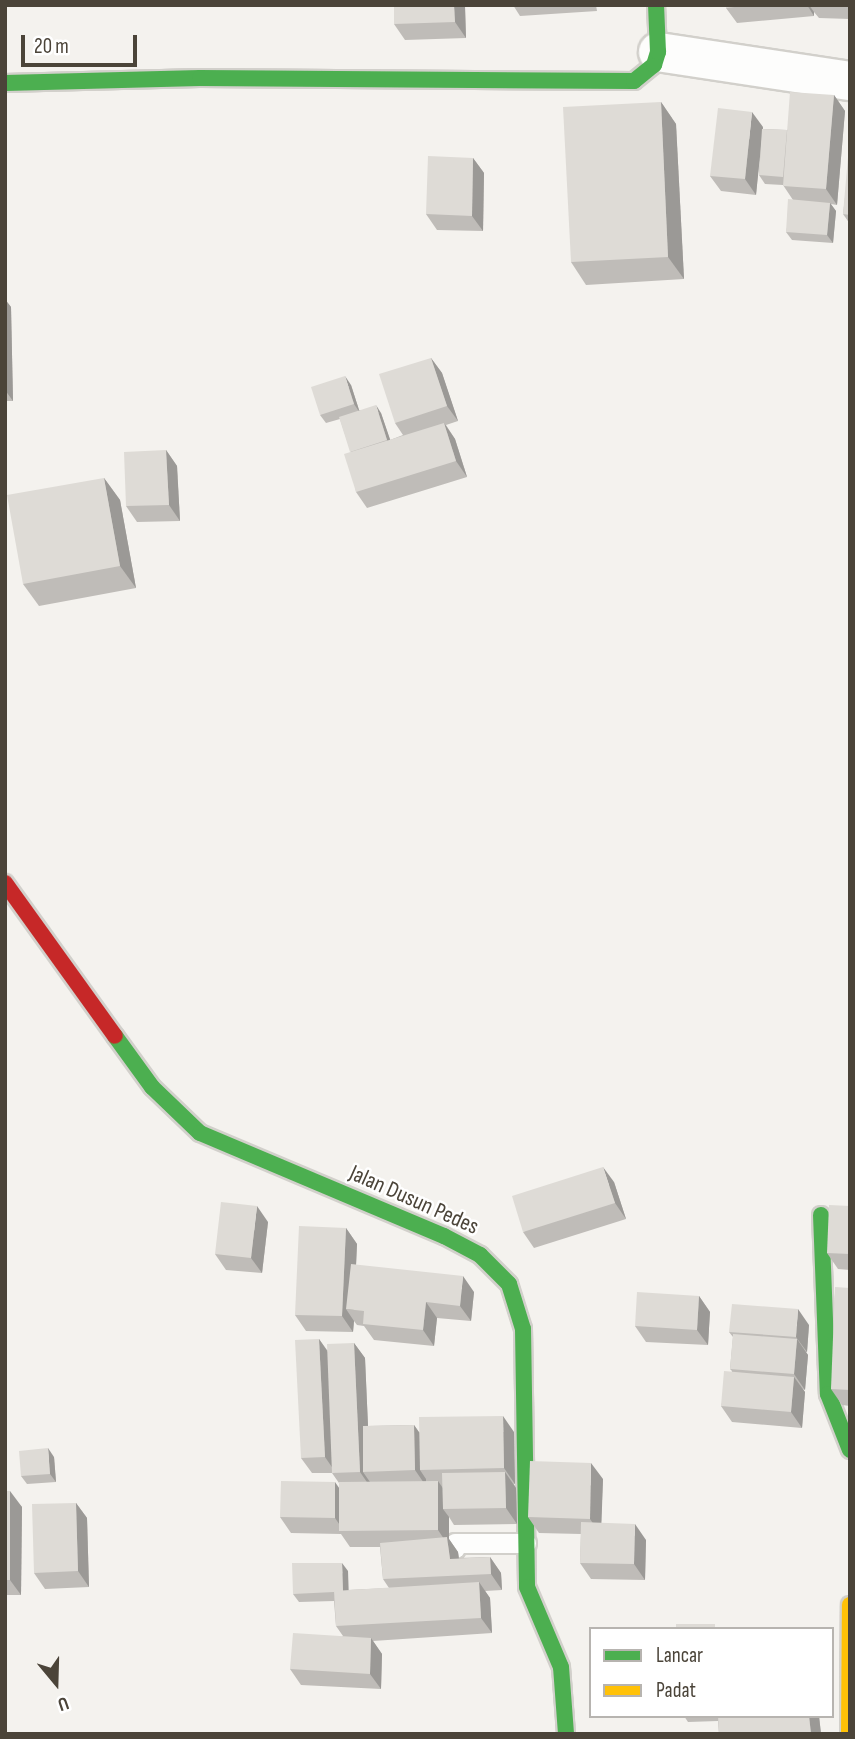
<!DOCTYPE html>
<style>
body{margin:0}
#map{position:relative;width:855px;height:1739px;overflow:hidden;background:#f4f2ee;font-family:"Sofia Sans Condensed",sans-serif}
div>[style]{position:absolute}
.roads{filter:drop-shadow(2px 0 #d2d0cb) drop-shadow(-2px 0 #d2d0cb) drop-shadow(0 2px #d2d0cb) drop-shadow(0 -2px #d2d0cb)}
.lane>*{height:19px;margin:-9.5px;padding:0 9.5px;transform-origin:9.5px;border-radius:9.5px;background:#fdfdfc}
.street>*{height:38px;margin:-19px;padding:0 19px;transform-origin:19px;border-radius:19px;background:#fdfdfc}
.fast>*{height:16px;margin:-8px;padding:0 8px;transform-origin:8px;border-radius:8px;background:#4caf50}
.slow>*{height:16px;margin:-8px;padding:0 8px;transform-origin:8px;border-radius:8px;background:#ffc107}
.jam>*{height:16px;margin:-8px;padding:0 8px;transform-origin:8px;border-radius:8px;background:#c62828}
.wall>*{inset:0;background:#bfbcb8}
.shaded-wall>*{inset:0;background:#9b9996}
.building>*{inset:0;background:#dedbd6}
span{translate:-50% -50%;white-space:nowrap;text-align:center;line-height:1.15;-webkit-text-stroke:5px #fff;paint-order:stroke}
.street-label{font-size:23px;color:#4b4439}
.frame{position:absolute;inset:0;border:7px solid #4b4439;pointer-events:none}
.legend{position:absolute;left:589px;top:1627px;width:245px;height:91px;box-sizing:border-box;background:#fff;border:2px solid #b7b4b0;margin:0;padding:9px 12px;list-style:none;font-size:21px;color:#4b4439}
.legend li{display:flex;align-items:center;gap:14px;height:35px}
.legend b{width:35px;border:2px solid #b7b4b0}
.north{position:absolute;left:21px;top:1648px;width:70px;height:70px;-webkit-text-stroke:5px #fff;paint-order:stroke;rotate:161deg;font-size:19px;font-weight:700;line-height:28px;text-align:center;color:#4b4439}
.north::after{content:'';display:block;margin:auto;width:24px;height:32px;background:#4b4439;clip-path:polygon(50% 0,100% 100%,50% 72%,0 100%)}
.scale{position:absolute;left:21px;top:35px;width:116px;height:32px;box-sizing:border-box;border:4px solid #4b4439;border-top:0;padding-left:9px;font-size:21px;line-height:24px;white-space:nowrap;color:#4b4439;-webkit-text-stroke:5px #fff;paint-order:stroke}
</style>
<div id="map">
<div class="roads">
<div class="lane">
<div style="left:430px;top:1548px;width:25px"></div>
<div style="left:455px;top:1548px;width:5px;rotate:-90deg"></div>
<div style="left:455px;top:1543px;width:71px"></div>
</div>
<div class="street">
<div style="left:658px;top:52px;width:194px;rotate:8.6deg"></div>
</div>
<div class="fast">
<div style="left:5px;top:83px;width:195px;rotate:-1.5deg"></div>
<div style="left:200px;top:78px;width:434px;rotate:0.4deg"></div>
<div style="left:634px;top:81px;width:26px;rotate:-39deg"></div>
<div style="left:654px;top:65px;width:14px;rotate:-73deg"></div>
<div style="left:658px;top:52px;width:47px;rotate:-92.4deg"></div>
<div style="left:115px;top:1036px;width:63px;rotate:54deg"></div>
<div style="left:152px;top:1087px;width:66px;rotate:43.8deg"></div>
<div style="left:200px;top:1133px;width:265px;rotate:22.9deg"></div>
<div style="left:444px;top:1236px;width:41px;rotate:27.8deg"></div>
<div style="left:480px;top:1255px;width:41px;rotate:45deg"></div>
<div style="left:509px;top:1284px;width:47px;rotate:72.7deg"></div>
<div style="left:523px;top:1329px;width:258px;rotate:89.1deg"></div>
<div style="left:527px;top:1587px;width:87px;rotate:67deg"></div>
<div style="left:561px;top:1667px;width:67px;rotate:85.7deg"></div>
<div style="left:821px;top:1215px;width:179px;rotate:87.8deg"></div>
<div style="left:828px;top:1394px;width:60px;rotate:68.6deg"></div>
</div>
<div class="slow">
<div style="left:849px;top:1734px;width:129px;rotate:-89.6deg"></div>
</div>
<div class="jam">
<div style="left:5px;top:883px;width:188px;rotate:54.3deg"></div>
</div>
</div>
<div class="wall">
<div style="clip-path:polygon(394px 5px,464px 5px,465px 7px,466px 38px,405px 40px,394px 24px)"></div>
<div style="clip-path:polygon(513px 5px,596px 5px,597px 11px,520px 16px)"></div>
<div style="clip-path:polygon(726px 5px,850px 5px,850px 19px,819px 18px,814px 12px,814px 16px,737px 23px,726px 8px)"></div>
<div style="clip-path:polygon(834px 95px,845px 111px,837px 205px,831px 204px,836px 211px,833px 243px,792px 240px,786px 232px,793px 200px,783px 185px,765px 184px,759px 175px,760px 152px,756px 195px,721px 191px,710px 176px,763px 127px,763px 129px,787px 130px)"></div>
<div style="clip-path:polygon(661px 102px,676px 124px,684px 279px,586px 285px,571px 262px)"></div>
<div style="clip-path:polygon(850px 157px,850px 224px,843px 214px)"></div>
<div style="clip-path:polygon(473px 158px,484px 173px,483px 231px,437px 230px,426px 214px)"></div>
<div style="clip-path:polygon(5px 300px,11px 307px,13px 401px,5px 401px)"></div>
<div style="clip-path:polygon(431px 358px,442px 373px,458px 421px,446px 425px,455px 439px,467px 477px,367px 508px,356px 492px,351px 452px,340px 419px,326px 423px,320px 415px,351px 385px,359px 410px,381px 413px,390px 440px,403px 435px,395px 423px)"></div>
<div style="clip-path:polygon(166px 450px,177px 466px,180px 521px,137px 522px,126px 506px)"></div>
<div style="clip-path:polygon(104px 478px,120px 500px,136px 588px,39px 606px,23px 584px)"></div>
<div style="clip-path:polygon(614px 1182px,626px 1219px,534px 1248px,523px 1232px)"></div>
<div style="clip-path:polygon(850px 1206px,850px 1270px,838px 1269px,827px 1253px)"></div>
<div style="clip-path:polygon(268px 1222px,262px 1273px,226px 1270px,215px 1254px)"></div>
<div style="clip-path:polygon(346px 1228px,357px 1244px,356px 1265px,474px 1292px,471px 1321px,437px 1318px,434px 1346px,374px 1340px,364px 1326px,357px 1325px,354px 1321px,353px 1332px,306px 1331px,295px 1315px)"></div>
<div style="clip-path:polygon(850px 1288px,850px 1406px,842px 1405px,831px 1389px)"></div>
<div style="clip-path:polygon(699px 1296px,710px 1312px,708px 1345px,646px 1342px,635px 1326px)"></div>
<div style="clip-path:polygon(809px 1325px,807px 1352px,806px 1352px,808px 1355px,805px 1390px,803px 1389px,805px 1392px,802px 1428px,732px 1422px,721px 1406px,732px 1371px,730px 1369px,733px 1337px,729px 1332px)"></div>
<div style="clip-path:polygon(319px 1339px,327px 1350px,354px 1343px,365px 1358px,368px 1426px,414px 1425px,419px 1432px,514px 1432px,515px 1484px,514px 1484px,516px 1488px,517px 1524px,454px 1525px,449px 1517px,449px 1539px,458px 1552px,459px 1558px,490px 1557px,501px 1573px,502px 1590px,485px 1591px,490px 1598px,492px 1633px,373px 1641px,382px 1654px,381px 1689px,301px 1685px,290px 1669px,343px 1636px,336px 1626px,334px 1601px,299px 1602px,293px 1594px,348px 1571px,348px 1590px,389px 1588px,383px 1579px,380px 1547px,350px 1547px,341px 1534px,291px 1533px,280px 1517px,339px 1488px,339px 1483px,332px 1473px,312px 1473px,301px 1458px)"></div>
<div style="clip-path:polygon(54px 1457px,56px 1482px,27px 1484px,21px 1476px)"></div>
<div style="clip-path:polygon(603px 1479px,601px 1523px,646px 1540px,645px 1580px,591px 1579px,580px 1563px,581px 1534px,539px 1533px,528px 1517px)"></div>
<div style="clip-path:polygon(5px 1491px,22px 1507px,21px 1595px,5px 1595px)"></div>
<div style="clip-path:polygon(76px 1503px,87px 1518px,89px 1587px,45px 1589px,34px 1573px)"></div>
<div style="clip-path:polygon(684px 1716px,819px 1716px,821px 1734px,719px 1734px,718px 1721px,688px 1722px)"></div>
</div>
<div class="shaded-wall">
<div style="clip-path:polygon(454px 5px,464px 5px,465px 7px,466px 38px,455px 22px)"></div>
<div style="clip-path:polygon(807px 5px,809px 5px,814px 12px,814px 16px)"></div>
<div style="clip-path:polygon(834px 95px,845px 111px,837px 205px,826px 189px)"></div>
<div style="clip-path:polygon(661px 102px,676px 124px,684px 279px,668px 257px)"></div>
<div style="clip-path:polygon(752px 112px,763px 127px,756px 195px,745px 179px)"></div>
<div style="clip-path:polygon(473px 158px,484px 173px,483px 231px,472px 216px)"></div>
<div style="clip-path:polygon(830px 203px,836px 211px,833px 243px,827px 235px)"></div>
<div style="clip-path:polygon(5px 299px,11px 307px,13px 401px,5px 390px)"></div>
<div style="clip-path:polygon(431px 358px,442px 373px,458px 421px,447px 406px)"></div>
<div style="clip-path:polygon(345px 376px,351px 385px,360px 413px,354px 404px)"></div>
<div style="clip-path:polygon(376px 405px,381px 413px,393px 448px,387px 440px)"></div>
<div style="clip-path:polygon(444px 423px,455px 439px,467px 477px,456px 461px)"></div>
<div style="clip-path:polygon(166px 450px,177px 466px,180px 521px,169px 505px)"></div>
<div style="clip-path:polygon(104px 478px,120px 500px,136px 588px,120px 566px)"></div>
<div style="clip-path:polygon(603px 1167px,614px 1182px,626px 1219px,615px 1203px)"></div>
<div style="clip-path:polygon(257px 1206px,268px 1222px,262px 1273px,251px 1258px)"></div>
<div style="clip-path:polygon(346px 1228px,357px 1244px,354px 1310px,346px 1309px,354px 1321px,353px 1332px,342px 1316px)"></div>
<div style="clip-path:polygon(463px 1276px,474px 1292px,471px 1321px,460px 1306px)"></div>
<div style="clip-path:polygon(699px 1296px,710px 1312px,708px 1345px,697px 1330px)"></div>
<div style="clip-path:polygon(426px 1302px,437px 1318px,434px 1346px,423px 1330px)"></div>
<div style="clip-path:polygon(798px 1309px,809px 1325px,807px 1352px,796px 1337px)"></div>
<div style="clip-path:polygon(319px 1339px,330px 1355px,336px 1473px,325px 1457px)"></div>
<div style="clip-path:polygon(797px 1339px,808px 1355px,805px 1390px,794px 1374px)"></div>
<div style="clip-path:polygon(354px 1343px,365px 1358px,370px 1471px,363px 1472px,370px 1482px,371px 1488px,360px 1472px)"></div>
<div style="clip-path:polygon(794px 1377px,805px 1392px,802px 1428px,791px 1412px)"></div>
<div style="clip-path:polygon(503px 1416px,514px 1432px,515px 1484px,504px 1468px)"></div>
<div style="clip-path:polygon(414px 1425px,425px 1441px,420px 1470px,426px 1479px,426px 1486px,415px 1470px)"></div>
<div style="clip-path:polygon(48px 1448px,54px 1457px,56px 1482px,50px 1474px)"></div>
<div style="clip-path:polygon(591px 1463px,603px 1479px,601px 1535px,590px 1519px)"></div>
<div style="clip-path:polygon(505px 1472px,516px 1488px,517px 1524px,506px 1508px)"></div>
<div style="clip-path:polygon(438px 1481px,449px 1497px,443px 1509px,449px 1517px,449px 1539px,458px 1552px,461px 1575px,450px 1559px,448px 1545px,438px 1530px)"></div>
<div style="clip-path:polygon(335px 1482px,346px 1498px,344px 1531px,335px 1518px)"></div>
<div style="clip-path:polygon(10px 1491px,22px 1507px,21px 1595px,10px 1580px)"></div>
<div style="clip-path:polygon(76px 1503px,87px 1518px,89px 1587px,78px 1571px)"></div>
<div style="clip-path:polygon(635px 1524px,646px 1540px,645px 1580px,634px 1564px)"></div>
<div style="clip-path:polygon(490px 1557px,501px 1573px,502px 1590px,491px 1574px)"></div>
<div style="clip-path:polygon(342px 1563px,348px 1571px,349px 1600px,343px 1592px)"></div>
<div style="clip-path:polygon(479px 1582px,490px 1598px,492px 1633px,481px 1618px)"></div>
<div style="clip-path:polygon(371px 1638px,382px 1654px,381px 1689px,370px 1674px)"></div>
<div style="clip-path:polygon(809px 1716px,819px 1716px,821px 1734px,811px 1734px)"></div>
</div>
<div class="building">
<div style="clip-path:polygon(394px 5px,454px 5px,455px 22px,394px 24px)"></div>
<div style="clip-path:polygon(726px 5px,751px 5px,726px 8px)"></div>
<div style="clip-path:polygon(790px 92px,834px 95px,826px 189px,783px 186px)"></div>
<div style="clip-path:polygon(661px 102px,668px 257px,571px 262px,563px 107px)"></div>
<div style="clip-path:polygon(718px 108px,752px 112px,745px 179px,710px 176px)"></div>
<div style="clip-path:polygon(762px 129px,787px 130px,783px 177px,759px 175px)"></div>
<div style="clip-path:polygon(428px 156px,473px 158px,472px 216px,426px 214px)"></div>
<div style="clip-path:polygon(848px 157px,850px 157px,850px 215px,843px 214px)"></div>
<div style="clip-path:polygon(788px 199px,830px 203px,827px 235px,786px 232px)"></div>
<div style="clip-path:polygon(431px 358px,447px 406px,395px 423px,379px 374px)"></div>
<div style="clip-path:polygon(345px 376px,354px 404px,320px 415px,311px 387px)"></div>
<div style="clip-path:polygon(376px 405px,387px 440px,350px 452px,339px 417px)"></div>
<div style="clip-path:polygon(444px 423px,456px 461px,356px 492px,344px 454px)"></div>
<div style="clip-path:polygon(166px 450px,169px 505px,126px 506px,124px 452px)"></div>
<div style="clip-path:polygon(104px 478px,120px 566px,23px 584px,7px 495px)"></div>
<div style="clip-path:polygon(603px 1167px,615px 1203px,523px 1232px,512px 1196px)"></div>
<div style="clip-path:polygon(221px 1202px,257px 1206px,251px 1258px,215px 1254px)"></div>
<div style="clip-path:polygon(829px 1205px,850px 1206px,850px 1254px,827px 1253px)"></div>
<div style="clip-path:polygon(299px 1226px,346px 1228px,342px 1316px,295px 1315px)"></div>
<div style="clip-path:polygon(351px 1264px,463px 1276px,460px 1306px,426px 1302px,423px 1330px,363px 1324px,364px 1311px,346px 1309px)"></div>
<div style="clip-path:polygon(835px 1287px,850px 1288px,850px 1390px,831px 1389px)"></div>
<div style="clip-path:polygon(637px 1292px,699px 1296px,697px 1330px,635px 1326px)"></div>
<div style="clip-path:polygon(732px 1304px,798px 1309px,796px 1337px,729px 1332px)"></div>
<div style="clip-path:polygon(733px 1334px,797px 1339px,794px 1374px,730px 1369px)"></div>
<div style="clip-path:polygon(319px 1339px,325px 1457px,301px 1458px,295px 1340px)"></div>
<div style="clip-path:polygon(354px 1343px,360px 1472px,332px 1473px,327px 1344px)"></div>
<div style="clip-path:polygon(724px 1371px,794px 1377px,791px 1412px,721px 1406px)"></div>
<div style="clip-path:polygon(503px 1416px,504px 1468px,420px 1470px,419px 1417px)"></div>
<div style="clip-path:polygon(414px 1425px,415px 1470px,363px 1472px,363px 1426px)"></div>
<div style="clip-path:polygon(48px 1448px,50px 1474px,21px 1476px,19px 1451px)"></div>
<div style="clip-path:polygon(530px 1461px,591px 1463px,590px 1519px,528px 1517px)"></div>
<div style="clip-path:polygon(505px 1472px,506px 1508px,443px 1509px,442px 1473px)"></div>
<div style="clip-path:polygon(281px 1481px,335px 1482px,335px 1518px,280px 1517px)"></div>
<div style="clip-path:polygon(438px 1481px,438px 1530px,339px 1531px,339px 1482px)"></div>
<div style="clip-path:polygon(5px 1491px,10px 1491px,10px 1580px,5px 1580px)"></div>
<div style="clip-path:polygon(76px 1503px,78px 1571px,34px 1573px,32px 1504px)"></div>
<div style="clip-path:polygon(581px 1522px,635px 1524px,634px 1564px,580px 1563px)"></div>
<div style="clip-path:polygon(447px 1537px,450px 1559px,490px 1557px,491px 1574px,383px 1579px,380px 1543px)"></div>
<div style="clip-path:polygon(292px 1563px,342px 1563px,343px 1591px,334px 1591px,334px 1592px,293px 1594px)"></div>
<div style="clip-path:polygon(479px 1582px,481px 1618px,336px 1626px,334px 1591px)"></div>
<div style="clip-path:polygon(676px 1624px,715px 1624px,715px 1629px,676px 1629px)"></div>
<div style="clip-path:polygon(293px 1633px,371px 1638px,370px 1674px,290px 1669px)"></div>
<div style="clip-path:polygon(718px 1716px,809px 1716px,811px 1734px,719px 1734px)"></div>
</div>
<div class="street-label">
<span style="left:414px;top:1200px;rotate:24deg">Jalan Dusun Pedes</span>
</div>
<div class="frame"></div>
<ul class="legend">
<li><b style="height:9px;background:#4caf50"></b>Lancar</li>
<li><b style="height:9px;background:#ffc107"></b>Padat</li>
</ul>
<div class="north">U</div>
<div class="scale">20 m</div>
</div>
